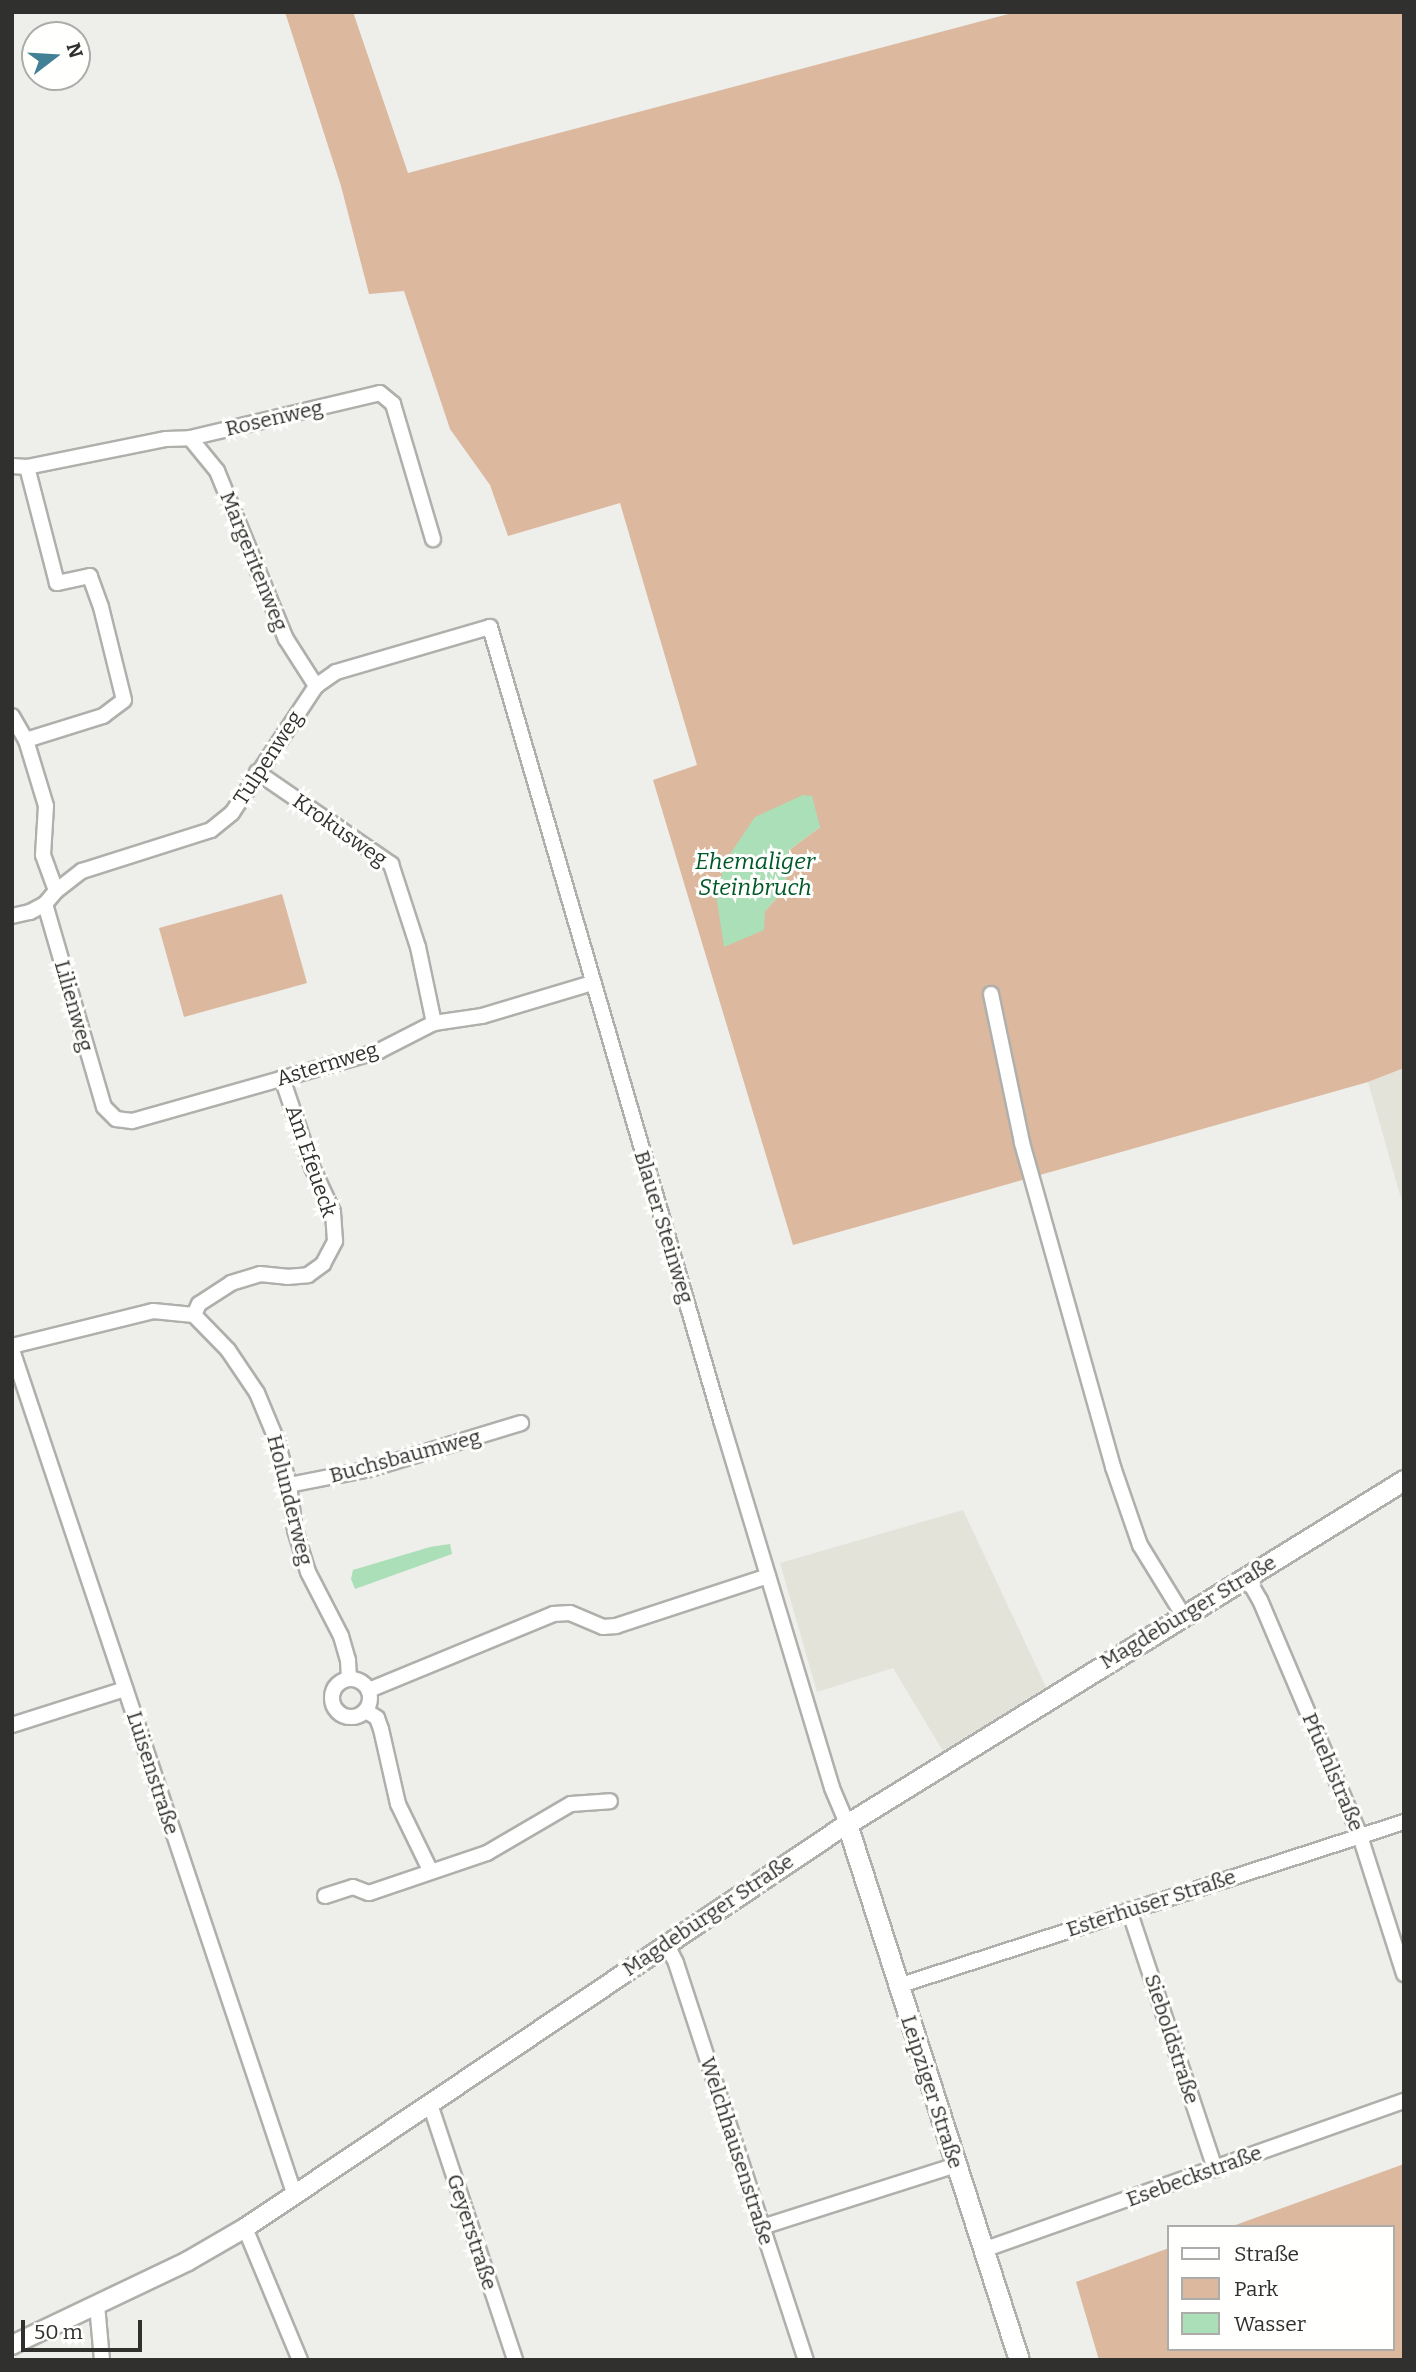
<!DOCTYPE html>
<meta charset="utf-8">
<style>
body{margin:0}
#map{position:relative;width:1416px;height:2372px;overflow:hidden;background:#eeeeeb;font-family:Bitter,serif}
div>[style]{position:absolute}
.built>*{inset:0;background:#e4e3da}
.green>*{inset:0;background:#dbb89e}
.water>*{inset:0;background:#abdfb7}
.roads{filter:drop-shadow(2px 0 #afafac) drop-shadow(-2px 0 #afafac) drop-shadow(0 2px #afafac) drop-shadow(0 -2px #afafac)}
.minor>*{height:14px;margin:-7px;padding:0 7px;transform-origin:7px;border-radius:7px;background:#fff}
.minor>.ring{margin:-7px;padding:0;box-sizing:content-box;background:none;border:14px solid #fff;border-radius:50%}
.tertiary>*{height:18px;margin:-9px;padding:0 9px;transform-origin:9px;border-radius:9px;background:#fff}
.secondary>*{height:19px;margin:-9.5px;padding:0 9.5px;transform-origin:9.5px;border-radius:9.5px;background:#fff}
span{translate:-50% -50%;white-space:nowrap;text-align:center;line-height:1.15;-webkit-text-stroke:6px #fffffe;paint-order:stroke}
.street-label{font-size:21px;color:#30302e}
.water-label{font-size:23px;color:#005828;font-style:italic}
.frame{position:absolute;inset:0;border:14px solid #30302e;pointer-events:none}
.legend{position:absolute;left:1167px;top:2225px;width:228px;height:126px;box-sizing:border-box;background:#fffffe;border:2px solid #acacab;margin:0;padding:9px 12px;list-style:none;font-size:21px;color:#30302e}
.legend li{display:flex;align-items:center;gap:14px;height:35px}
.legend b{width:35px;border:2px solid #acacab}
.north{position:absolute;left:21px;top:21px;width:70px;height:70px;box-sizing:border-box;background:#fffffe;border:2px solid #acacab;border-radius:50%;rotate:73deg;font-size:19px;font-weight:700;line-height:28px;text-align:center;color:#30302e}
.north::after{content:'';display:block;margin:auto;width:24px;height:32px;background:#418095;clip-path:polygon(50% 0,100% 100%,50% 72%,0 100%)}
.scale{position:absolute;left:21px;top:2320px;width:121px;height:32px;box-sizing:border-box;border:4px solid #30302e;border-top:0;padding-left:9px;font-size:21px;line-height:24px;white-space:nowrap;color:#30302e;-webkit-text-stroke:5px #fffffe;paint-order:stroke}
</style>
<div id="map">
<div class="built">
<div style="clip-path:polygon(1404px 1068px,1404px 1209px,1368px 1082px)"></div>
<div style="clip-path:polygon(963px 1510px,1046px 1687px,943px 1751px,893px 1668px,817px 1692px,780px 1563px)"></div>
</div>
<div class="green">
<div style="clip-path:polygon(evenodd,285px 12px,353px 12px,408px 173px,1016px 12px,1404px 12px,1404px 1068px,1368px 1082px,793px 1245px,653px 780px,697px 765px,620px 503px,508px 536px,490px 485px,450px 429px,404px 291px,369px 294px,341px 186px,285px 12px,803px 795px,820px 827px,788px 851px,785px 889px,765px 911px,803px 795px)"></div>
<div style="clip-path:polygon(282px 894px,307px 983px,184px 1017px,159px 928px)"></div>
<div style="clip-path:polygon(1404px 2164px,1404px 2360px,1099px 2360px,1076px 2282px,1169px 2248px,1169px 2349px,1393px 2349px,1393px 2227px,1230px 2227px)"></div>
</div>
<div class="water">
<div style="clip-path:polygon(803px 795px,812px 796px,820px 827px,788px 851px,785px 889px,765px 911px,764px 930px,724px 947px,716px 895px,726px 860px,755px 817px)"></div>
<div style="clip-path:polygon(450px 1544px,452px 1554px,355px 1589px,351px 1579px,353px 1570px,430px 1547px)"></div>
</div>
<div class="roads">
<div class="minor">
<div style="left:190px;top:438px;width:43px;rotate:50.7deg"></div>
<div style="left:217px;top:471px;width:182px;rotate:67.7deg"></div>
<div style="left:286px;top:639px;width:56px;rotate:57.4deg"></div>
<div style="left:12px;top:466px;width:15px;rotate:4deg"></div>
<div style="left:27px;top:467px;width:142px;rotate:-11.4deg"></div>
<div style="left:166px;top:439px;width:24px;rotate:-2deg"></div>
<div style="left:190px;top:438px;width:195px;rotate:-13.3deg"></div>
<div style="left:380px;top:393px;width:17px;rotate:40deg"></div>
<div style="left:393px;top:404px;width:141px;rotate:73.5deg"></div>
<div style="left:12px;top:716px;width:28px;rotate:60deg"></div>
<div style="left:26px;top:740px;width:81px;rotate:-17.3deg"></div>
<div style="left:103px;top:716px;width:26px;rotate:-37deg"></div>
<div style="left:124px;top:700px;width:96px;rotate:-103.9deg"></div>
<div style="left:101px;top:607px;width:33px;rotate:-110deg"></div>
<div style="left:90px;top:576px;width:34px;rotate:168deg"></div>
<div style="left:57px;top:583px;width:120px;rotate:-104.5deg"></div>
<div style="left:26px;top:740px;width:69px;rotate:73.1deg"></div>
<div style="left:46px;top:806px;width:49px;rotate:93.5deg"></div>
<div style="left:43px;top:855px;width:38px;rotate:70deg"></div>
<div style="left:257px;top:772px;width:163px;rotate:34.5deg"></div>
<div style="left:391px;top:864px;width:87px;rotate:72deg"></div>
<div style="left:418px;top:947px;width:78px;rotate:78.1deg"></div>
<div style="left:45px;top:904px;width:211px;rotate:73.8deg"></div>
<div style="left:104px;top:1107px;width:17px;rotate:45deg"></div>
<div style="left:116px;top:1119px;width:16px;rotate:7deg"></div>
<div style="left:132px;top:1121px;width:257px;rotate:-15.8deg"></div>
<div style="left:379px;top:1051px;width:62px;rotate:-27deg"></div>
<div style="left:434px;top:1023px;width:49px;rotate:-8.3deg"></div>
<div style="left:482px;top:1016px;width:115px;rotate:-16.7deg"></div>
<div style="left:12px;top:916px;width:18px;rotate:-13deg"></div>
<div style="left:30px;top:912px;width:17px;rotate:-28deg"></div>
<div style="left:45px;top:904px;width:17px;rotate:-50deg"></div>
<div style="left:56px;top:891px;width:33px;rotate:-38deg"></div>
<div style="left:82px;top:871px;width:135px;rotate:-17.6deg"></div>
<div style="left:211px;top:830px;width:27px;rotate:-39deg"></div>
<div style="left:232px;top:813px;width:152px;rotate:-56.5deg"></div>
<div style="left:316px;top:686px;width:24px;rotate:-35deg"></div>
<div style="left:336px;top:672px;width:160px;rotate:-16.3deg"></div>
<div style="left:490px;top:627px;width:826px;rotate:73.76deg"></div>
<div style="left:721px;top:1420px;width:384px;rotate:73.2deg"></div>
<div style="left:832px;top:1788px;width:39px;rotate:67deg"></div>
<div style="left:991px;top:994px;width:152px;rotate:78.2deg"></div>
<div style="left:1022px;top:1143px;width:337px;rotate:74.3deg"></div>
<div style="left:1113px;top:1467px;width:83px;rotate:70.9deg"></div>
<div style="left:1140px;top:1545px;width:82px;rotate:58.4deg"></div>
<div style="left:194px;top:1315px;width:12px;rotate:-66deg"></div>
<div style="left:199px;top:1304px;width:38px;rotate:-33deg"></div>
<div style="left:231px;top:1283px;width:30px;rotate:-17deg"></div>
<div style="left:260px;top:1274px;width:27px;rotate:6deg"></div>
<div style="left:287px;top:1277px;width:21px;rotate:-5deg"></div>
<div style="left:308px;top:1275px;width:19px;rotate:-36deg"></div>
<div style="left:323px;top:1264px;width:26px;rotate:-62deg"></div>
<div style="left:335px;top:1241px;width:29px;rotate:-94deg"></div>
<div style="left:333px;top:1212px;width:50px;rotate:-115deg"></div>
<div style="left:312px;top:1167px;width:94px;rotate:-108.6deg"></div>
<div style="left:12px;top:1346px;width:145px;rotate:-13.9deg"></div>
<div style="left:153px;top:1311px;width:41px;rotate:5.6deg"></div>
<div style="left:194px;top:1315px;width:49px;rotate:45.8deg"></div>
<div style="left:228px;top:1350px;width:52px;rotate:56deg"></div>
<div style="left:257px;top:1393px;width:52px;rotate:67.4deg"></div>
<div style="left:277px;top:1441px;width:46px;rotate:74.7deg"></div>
<div style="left:289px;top:1485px;width:45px;rotate:82.4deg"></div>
<div style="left:295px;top:1530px;width:44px;rotate:72.8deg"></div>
<div style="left:308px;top:1572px;width:72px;rotate:62.7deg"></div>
<div style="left:341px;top:1636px;width:25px;rotate:74deg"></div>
<div style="left:348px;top:1660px;width:19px;rotate:87deg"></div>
<div style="left:12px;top:1350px;width:892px;rotate:71.5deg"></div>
<div style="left:289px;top:1485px;width:83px;rotate:-11.2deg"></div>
<div style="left:370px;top:1469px;width:158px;rotate:-16.9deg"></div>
<div style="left:1246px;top:1576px;width:28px;rotate:60deg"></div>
<div style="left:1260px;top:1600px;width:256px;rotate:67deg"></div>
<div style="left:1360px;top:1836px;width:145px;rotate:72.3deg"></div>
<div class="ring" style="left:332px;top:1679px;width:24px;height:24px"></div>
<div style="left:369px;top:1690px;width:199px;rotate:-22.4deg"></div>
<div style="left:553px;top:1614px;width:17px;rotate:-3deg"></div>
<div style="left:570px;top:1613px;width:36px;rotate:23deg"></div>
<div style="left:603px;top:1627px;width:13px;rotate:-4deg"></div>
<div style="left:616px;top:1626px;width:160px;rotate:-18.2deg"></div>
<div style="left:366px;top:1711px;width:13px;rotate:32deg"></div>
<div style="left:377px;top:1718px;width:12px;rotate:70deg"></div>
<div style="left:381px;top:1729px;width:77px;rotate:77.2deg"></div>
<div style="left:398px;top:1804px;width:73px;rotate:64.1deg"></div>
<div style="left:12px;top:1725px;width:119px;rotate:-17.7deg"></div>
<div style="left:325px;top:1896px;width:29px;rotate:-18deg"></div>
<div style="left:353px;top:1887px;width:17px;rotate:21deg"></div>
<div style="left:369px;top:1893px;width:125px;rotate:-18.7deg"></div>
<div style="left:487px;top:1853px;width:97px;rotate:-30.3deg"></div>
<div style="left:571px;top:1804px;width:39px;rotate:-4deg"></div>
<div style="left:1129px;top:1910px;width:273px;rotate:71.6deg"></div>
<div style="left:666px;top:1943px;width:22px;rotate:63deg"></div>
<div style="left:676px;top:1963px;width:418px;rotate:71.9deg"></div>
<div style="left:898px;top:1986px;width:532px;rotate:-17.96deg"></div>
<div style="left:430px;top:2104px;width:270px;rotate:71.6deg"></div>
<div style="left:762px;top:2227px;width:204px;rotate:-17.7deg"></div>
<div style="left:245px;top:2228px;width:143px;rotate:67.4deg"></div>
<div style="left:983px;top:2250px;width:447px;rotate:-19.5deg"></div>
<div style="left:97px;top:2305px;width:55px;rotate:84.8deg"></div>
</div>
<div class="tertiary">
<div style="left:12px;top:2345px;width:195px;rotate:-25.5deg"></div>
<div style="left:188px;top:2261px;width:66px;rotate:-30.1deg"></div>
<div style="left:245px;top:2228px;width:725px;rotate:-33.87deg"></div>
</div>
<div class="secondary">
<div style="left:1019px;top:2360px;width:563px;rotate:-107.79deg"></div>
<div style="left:847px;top:1824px;width:655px;rotate:-31.7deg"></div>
</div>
</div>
<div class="street-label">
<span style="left:274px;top:418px;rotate:-13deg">Rosenweg</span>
<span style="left:254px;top:561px;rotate:68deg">Margeritenweg</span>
<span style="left:268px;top:758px;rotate:-57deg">Tulpenweg</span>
<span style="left:340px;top:830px;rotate:35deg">Krokusweg</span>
<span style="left:74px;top:1006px;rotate:74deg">Lilienweg</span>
<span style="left:327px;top:1064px;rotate:-17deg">Asternweg</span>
<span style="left:311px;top:1161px;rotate:71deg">Am Efeueck</span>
<span style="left:664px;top:1227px;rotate:73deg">Blauer Steinweg</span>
<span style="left:405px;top:1456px;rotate:-15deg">Buchsbaumweg</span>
<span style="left:290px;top:1500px;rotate:76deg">Holunderweg</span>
<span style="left:1188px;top:1612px;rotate:-31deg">Magdeburger Straße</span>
<span style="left:1333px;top:1772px;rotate:67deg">Pfuehlstraße</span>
<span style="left:153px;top:1773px;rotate:72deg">Luisenstraße</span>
<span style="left:1151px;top:1903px;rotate:-18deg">Esterhuser Straße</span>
<span style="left:708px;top:1915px;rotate:-34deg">Magdeburger Straße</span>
<span style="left:1172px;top:2039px;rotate:72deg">Sieboldstraße</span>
<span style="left:932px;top:2092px;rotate:72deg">Leipziger Straße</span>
<span style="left:737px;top:2151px;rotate:72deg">Welchhausenstraße</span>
<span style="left:1194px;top:2176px;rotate:-20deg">Esebeckstraße</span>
<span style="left:472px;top:2232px;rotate:72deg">Geyerstraße</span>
</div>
<div class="water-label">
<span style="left:755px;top:874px">Ehemaliger<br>Steinbruch</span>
</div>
<div class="frame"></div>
<ul class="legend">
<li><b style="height:9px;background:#fff"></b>Straße</li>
<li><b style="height:19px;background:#dbb89e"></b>Park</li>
<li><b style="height:19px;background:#abdfb7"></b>Wasser</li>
</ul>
<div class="north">N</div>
<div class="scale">50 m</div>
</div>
